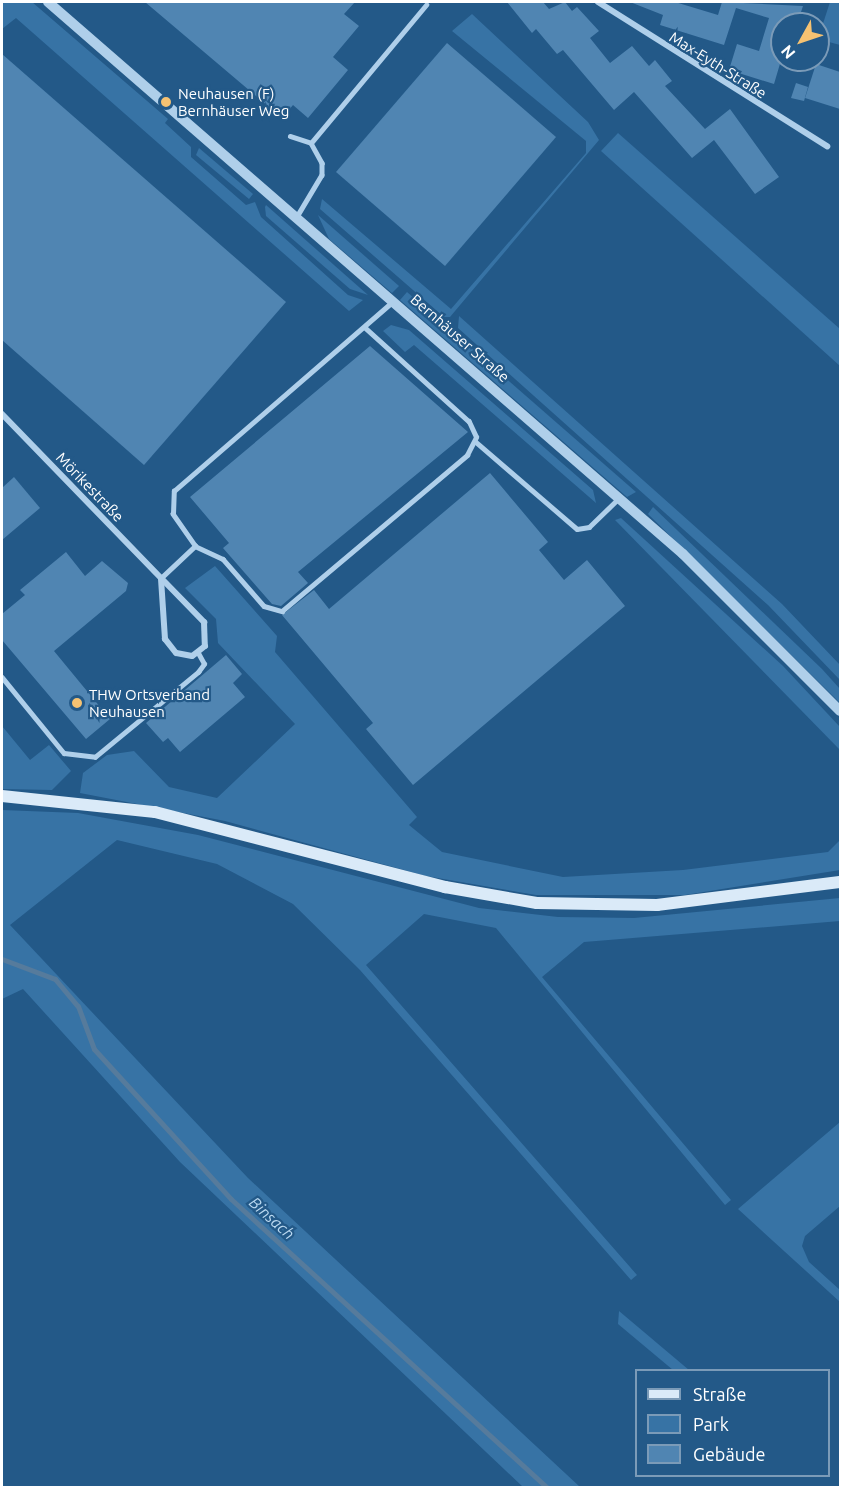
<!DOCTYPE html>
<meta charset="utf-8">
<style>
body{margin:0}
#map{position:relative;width:842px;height:1489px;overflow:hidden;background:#235988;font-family:Ubuntu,sans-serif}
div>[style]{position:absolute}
.green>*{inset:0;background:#3773a5}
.stream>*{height:5px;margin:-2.5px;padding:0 2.5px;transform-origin:2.5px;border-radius:2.5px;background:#567b9c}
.building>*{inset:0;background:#5085b2}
.service>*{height:4.5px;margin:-2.25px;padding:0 2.25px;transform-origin:2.25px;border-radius:2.25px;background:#afcfea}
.minor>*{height:6px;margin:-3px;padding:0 3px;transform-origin:3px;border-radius:3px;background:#afcfea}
.tertiary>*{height:10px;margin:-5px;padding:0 5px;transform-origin:5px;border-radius:5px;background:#afcfea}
.secondary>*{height:12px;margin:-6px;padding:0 6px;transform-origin:6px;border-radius:6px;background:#daeaf8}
.dots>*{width:16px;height:16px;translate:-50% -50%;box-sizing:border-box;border:3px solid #235988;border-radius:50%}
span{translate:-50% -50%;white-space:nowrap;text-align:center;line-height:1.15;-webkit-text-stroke:4.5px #235988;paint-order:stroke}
.street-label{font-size:15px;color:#fff}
.poi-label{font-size:15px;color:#fff}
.left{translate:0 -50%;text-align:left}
.water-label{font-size:16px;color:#bbd9f1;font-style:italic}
.frame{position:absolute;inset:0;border:3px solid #fff;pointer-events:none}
.legend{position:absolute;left:635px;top:1369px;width:195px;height:108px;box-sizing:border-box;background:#235988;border:2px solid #7b9bb8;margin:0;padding:8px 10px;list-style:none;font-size:18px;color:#fff}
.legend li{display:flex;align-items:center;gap:12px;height:30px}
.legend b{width:30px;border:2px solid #7b9bb8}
.north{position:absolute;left:770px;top:12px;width:60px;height:60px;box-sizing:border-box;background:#235988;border:2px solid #7b9bb8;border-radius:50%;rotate:230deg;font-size:16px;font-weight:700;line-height:24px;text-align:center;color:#fff}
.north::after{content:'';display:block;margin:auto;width:21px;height:27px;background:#f5c272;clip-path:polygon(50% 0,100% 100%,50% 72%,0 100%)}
</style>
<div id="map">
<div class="green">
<div style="clip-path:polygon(2px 2px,32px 2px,168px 119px,165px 123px,191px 147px,191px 157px,246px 205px,255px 202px,261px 217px,348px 295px,363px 300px,349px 311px,16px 18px,2px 29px)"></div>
<div style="clip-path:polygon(830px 2px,840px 2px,840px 45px,818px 39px)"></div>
<div style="clip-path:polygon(472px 14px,588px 122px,599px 140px,450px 317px,444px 317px,320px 209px,322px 199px,451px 309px,586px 153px,586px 141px,452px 31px)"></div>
<div style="clip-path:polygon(618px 133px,840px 329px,840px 366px,601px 151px)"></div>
<div style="clip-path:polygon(199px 148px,253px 194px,249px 199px,196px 155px)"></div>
<div style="clip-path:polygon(265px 207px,266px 205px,368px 295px,350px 289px,266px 216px)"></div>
<div style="clip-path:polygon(318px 215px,399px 286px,392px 293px,329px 239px)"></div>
<div style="clip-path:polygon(407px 292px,636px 492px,627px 497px,400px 300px)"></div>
<div style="clip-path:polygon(459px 316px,782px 604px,840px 665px,840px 680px,768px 605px,458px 328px)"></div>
<div style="clip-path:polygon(391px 325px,409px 330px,593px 490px,596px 503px,414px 345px,405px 352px,383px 331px)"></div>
<div style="clip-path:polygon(653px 507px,822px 669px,840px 689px,840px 703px,648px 514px)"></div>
<div style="clip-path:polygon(621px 518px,783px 666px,840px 727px,840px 750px,615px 520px)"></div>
<div style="clip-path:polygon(215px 566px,277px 636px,275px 652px,417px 817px,409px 825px,442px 852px,563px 877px,683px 870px,828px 852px,840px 840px,840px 870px,685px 895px,536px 895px,426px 876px,225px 821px,80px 793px,83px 773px,107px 755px,134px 751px,169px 787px,217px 798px,295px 724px,218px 643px,216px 619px,185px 588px)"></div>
<div style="clip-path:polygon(2px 726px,30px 760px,49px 745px,71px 771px,52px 790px,2px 789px)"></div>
<div style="clip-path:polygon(2px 810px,78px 813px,198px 835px,479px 908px,558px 917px,634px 918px,840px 898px,840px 921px,584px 942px,542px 977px,731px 1200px,725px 1205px,496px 928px,424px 914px,366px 965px,637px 1275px,631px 1280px,360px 970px,293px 904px,217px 864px,117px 840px,10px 925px,248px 1178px,580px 1487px,523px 1487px,180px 1162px,23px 989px,2px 999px)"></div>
<div style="clip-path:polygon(840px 1122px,840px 1206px,805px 1236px,802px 1246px,809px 1262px,840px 1290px,840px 1302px,738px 1209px)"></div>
<div style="clip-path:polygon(619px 1311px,689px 1370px,673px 1370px,618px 1324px)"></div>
</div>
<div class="stream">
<div style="left:2px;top:959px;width:57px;rotate:20.7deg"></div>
<div style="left:55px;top:979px;width:35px;rotate:50deg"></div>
<div style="left:78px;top:1006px;width:46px;rotate:69.6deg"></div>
<div style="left:94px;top:1049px;width:203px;rotate:47.6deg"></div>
<div style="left:231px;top:1199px;width:428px;rotate:42.4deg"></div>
</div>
<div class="building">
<div style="clip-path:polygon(145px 2px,355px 2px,344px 14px,359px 26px,333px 57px,348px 70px,308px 118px,293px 105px,282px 118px)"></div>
<div style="clip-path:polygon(507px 2px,543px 2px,549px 9px,565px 2px,572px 11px,577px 7px,599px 31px,590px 38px,610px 63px,632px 46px,649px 66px,655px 60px,672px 81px,665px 86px,705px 129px,730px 109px,779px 177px,755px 194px,714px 140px,692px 158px,634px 92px,614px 110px,563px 50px,557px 54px,536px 29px,532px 33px)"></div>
<div style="clip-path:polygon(630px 2px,675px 2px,718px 15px,722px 2px,803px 6px,797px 24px,782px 24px,782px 57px,774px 84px,729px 70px,737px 44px,759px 51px,769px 18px,736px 8px,724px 45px,660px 25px,663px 15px)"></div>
<div style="clip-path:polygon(447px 43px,556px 137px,445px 266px,336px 172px)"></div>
<div style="clip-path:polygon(2px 54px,286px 302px,144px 465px,2px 340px)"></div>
<div style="clip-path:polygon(816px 64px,840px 72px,840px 109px,805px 98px)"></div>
<div style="clip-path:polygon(796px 83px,808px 87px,804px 101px,791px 98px)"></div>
<div style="clip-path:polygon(370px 346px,468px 432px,298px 572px,308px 583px,281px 606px,272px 604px,223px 548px,229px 543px,190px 497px)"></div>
<div style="clip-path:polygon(490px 473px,548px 542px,539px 550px,564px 580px,587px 560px,625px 606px,413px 785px,366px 729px,373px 723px,282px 615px,314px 590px,329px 609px)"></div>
<div style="clip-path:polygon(14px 477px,40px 508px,2px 540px,2px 488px)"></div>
<div style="clip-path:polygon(66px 552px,85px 576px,102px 561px,128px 583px,126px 591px,54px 651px,110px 719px,86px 739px,2px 640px,2px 614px,25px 595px,20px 590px)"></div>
<div style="clip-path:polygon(226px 655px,242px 674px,233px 683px,245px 697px,180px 752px,168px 738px,163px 742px,146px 723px)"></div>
</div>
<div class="service">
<div style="left:290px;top:136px;width:22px;rotate:18deg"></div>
<div style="left:311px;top:143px;width:23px;rotate:61deg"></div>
<div style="left:322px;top:163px;width:12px;rotate:90deg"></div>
<div style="left:322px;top:175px;width:49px;rotate:120.8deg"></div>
<div style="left:311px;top:143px;width:180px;rotate:-50.2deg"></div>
<div style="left:476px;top:442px;width:133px;rotate:40.7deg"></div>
<div style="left:577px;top:529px;width:12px;rotate:-9deg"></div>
<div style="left:589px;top:527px;width:40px;rotate:-44deg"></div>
<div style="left:195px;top:546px;width:31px;rotate:25deg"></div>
<div style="left:223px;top:559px;width:62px;rotate:48.9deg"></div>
<div style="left:264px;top:606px;width:19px;rotate:16deg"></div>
<div style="left:282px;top:611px;width:242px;rotate:-40.1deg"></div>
<div style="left:467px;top:455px;width:20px;rotate:-63deg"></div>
<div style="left:476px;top:437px;width:17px;rotate:-115deg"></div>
<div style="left:469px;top:422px;width:139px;rotate:-137.9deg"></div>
<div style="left:161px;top:578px;width:47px;rotate:-43.3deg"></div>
<div style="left:195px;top:546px;width:39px;rotate:-125deg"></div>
<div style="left:173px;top:514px;width:23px;rotate:-88deg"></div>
<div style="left:174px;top:491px;width:290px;rotate:-40.9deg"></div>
<div style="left:2px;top:677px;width:98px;rotate:50.8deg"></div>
<div style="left:64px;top:753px;width:31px;rotate:7deg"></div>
<div style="left:95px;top:757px;width:134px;rotate:-39.5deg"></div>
<div style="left:198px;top:672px;width:10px;rotate:-53deg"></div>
<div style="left:204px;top:664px;width:13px;rotate:-119deg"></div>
</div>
<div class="minor">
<div style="left:598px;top:2px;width:271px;rotate:32.2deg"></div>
<div style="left:2px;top:414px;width:228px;rotate:45.9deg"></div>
<div style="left:161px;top:578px;width:62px;rotate:45.7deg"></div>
<div style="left:204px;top:622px;width:24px;rotate:88deg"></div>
<div style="left:205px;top:646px;width:16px;rotate:142deg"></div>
<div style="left:192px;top:656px;width:16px;rotate:-169deg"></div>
<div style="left:176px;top:653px;width:18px;rotate:-128deg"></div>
<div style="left:165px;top:639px;width:61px;rotate:-93.8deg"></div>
</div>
<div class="tertiary">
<div style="left:48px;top:2px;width:841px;rotate:41deg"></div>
<div style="left:683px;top:554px;width:222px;rotate:45deg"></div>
</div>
<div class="secondary">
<div style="left:2px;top:796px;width:154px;rotate:6deg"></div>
<div style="left:155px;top:812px;width:300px;rotate:14.5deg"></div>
<div style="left:445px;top:887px;width:93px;rotate:9.9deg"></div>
<div style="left:537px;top:903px;width:120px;rotate:1deg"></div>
<div style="left:657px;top:905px;width:184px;rotate:-7.2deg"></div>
</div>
<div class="dots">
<div style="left:166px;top:102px;background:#f5c272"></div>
<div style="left:77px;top:703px;background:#f5c272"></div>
</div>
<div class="street-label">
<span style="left:718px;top:65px;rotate:32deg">Max-Eyth-Straße</span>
<span style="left:460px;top:338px;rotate:41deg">Bernhäuser Straße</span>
<span style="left:90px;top:487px;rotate:46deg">Mörikestraße</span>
</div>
<div class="poi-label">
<span class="left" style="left:178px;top:102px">Neuhausen (F)<br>Bernhäuser Weg</span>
<span class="left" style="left:89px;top:703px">THW Ortsverband<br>Neuhausen</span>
</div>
<div class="water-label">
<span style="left:272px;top:1218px;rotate:42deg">Binsach</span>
</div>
<div class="frame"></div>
<ul class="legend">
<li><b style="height:8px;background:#daeaf8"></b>Straße</li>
<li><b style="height:16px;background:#3773a5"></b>Park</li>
<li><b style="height:16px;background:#5085b2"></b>Gebäude</li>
</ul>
<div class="north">N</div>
</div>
